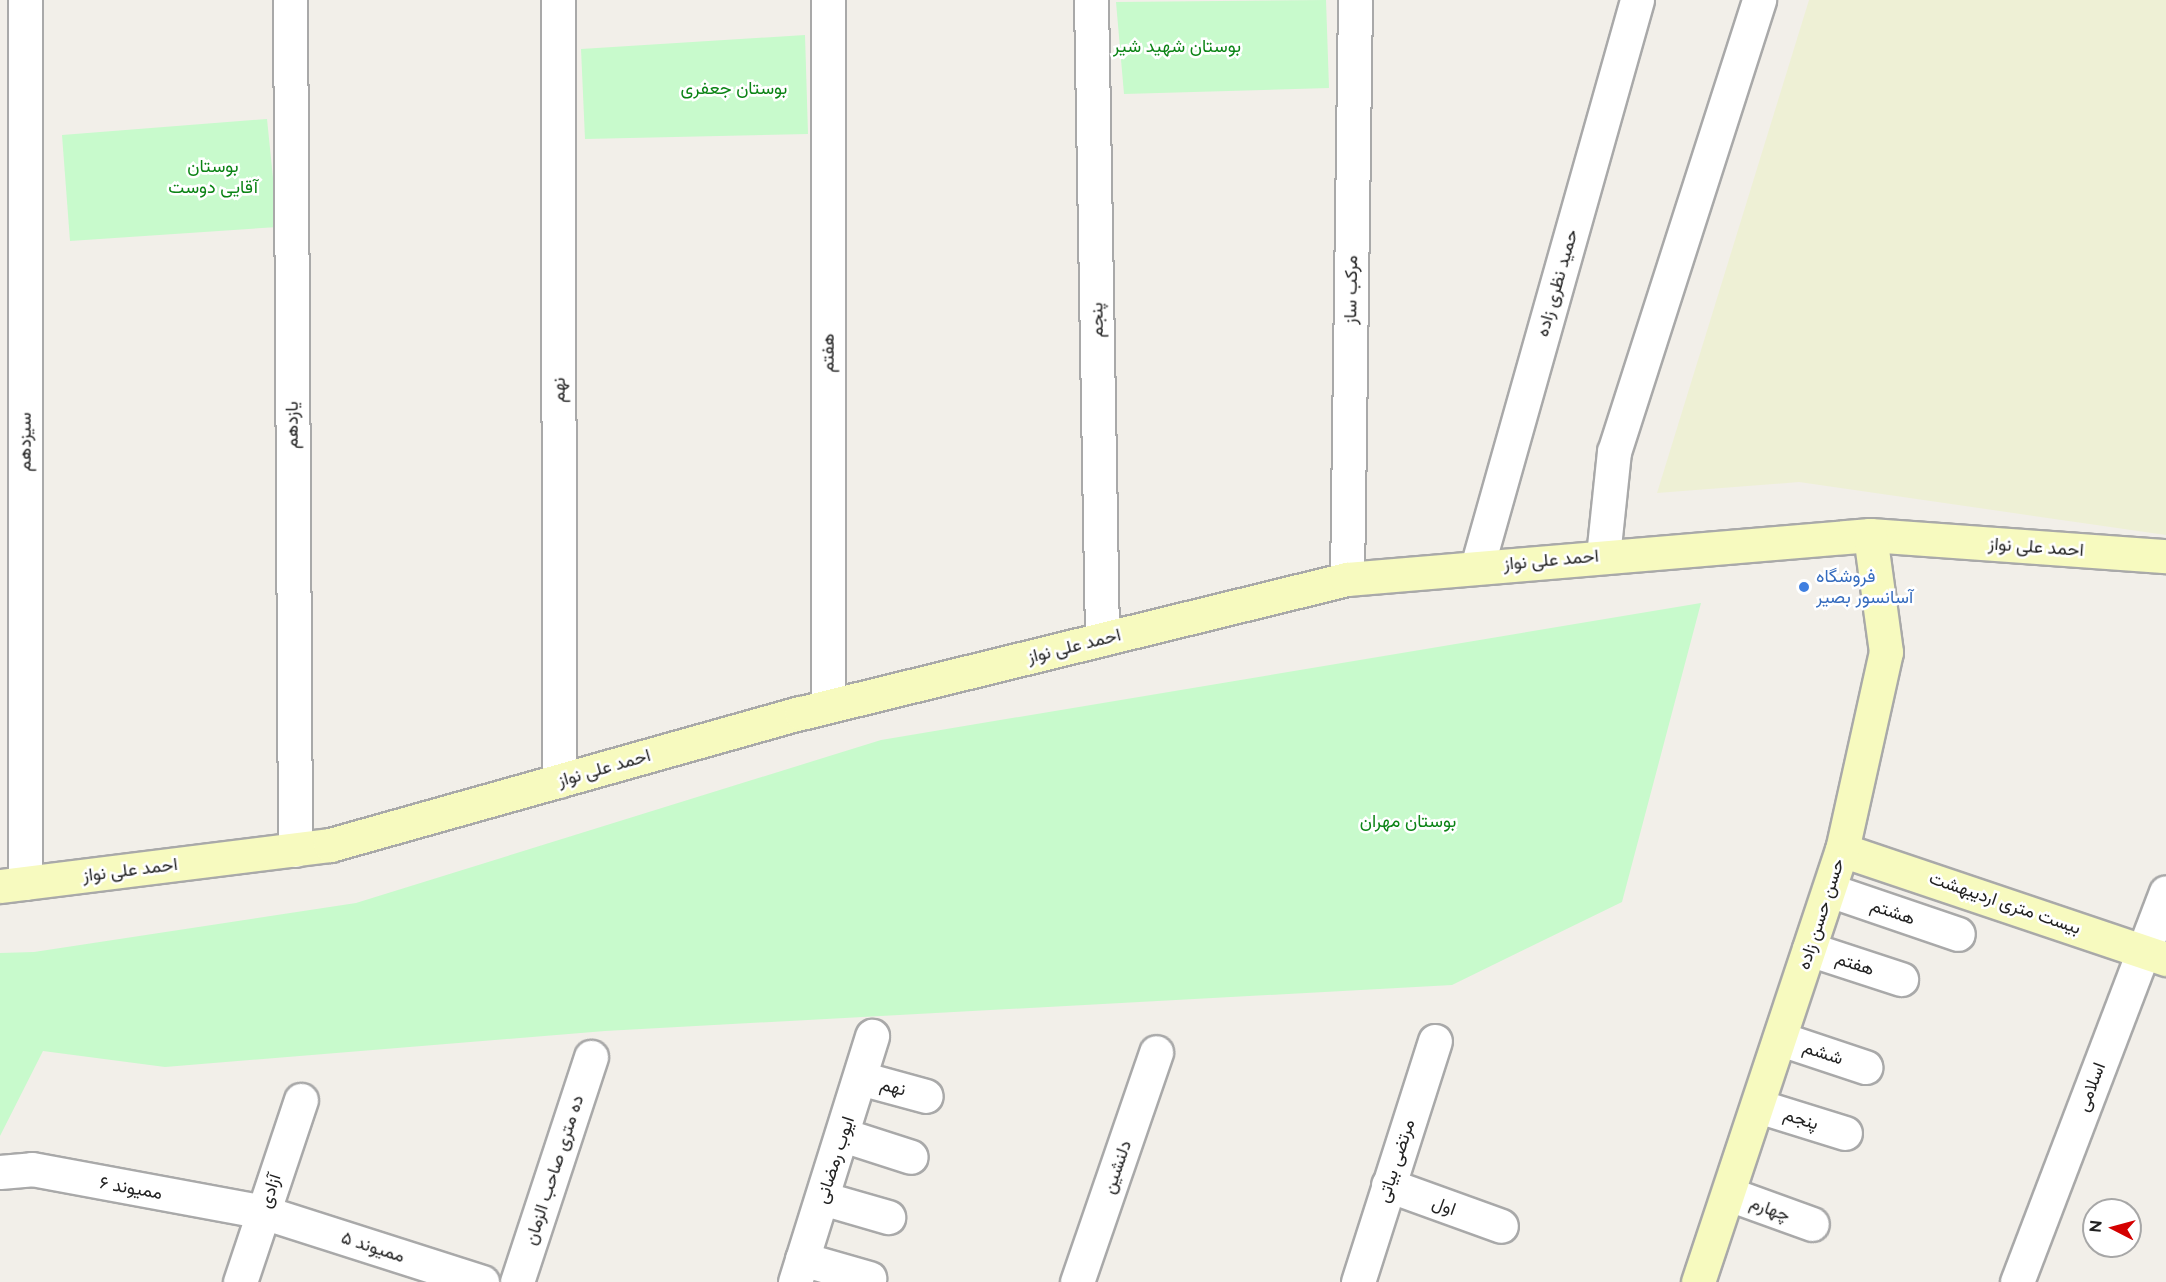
<!DOCTYPE html>
<meta charset="utf-8">
<style>
body{margin:0}
#map{position:relative;width:2166px;height:1282px;overflow:hidden;background:#f2efe9;font-family:Raleway,Vazirmatn,sans-serif}
div>[style]{position:absolute}
.farmland>*{inset:0;background:#eef0d5}
.park>*{inset:0;background:#c8facc}
.roads{filter:drop-shadow(2px 0 #a9a9a9) drop-shadow(-2px 0 #a9a9a9) drop-shadow(0 2px #a9a9a9) drop-shadow(0 -2px #a9a9a9)}
.street>*{height:33px;margin:-16.5px;padding:0 16.5px;transform-origin:16.5px;border-radius:16.5px;background:#fff}
.secondary>*{height:33px;margin:-16.5px;padding:0 16.5px;transform-origin:16.5px;border-radius:16.5px;background:#f7fabf}
.dots>*{width:16px;height:16px;translate:-50% -50%;box-sizing:border-box;border:3px solid #fff;border-radius:50%}
span{translate:-50% -50%;white-space:nowrap;text-align:center;line-height:1.15;-webkit-text-stroke:5px #fff;paint-order:stroke}
.park-label{font-size:18px;color:#0c8416}
.street-label{font-size:18px;color:#222}
.shop-label{font-size:18px;color:#366cbe}
.left{translate:0 -50%;text-align:left}
.north{position:absolute;left:2082px;top:1198px;width:60px;height:60px;box-sizing:border-box;background:#fff;border:2px solid #a7a7a7;border-radius:50%;rotate:276deg;font-size:16px;font-weight:700;line-height:24px;text-align:center;color:#222}
.north::after{content:'';display:block;margin:auto;width:21px;height:27px;background:#d40000;clip-path:polygon(50% 0,100% 100%,50% 72%,0 100%)}
</style>
<div id="map">
<div class="farmland">
<div style="clip-path:polygon(1809px 0,2166px 0,2166px 535px,1799px 482px,1657px 493px)"></div>
</div>
<div class="park">
<div style="clip-path:polygon(1326px 0,1329px 88px,1124px 94px,1116px 2px)"></div>
<div style="clip-path:polygon(805px 35px,808px 134px,585px 139px,581px 49px)"></div>
<div style="clip-path:polygon(267px 119px,278px 227px,70px 241px,62px 135px)"></div>
<div style="clip-path:polygon(1701px 603px,1622px 902px,1452px 985px,605px 1031px,165px 1067px,43px 1051px,0 1136px,0 953px,34px 952px,356px 903px,881px 740px)"></div>
</div>
<div class="roads">
<div class="street">
<div style="left:290px;top:0;width:850px;rotate:89.66deg"></div>
<div style="left:558px;top:0;width:781px;rotate:89.93deg"></div>
<div style="left:828px;top:0;width:706px;rotate:90deg"></div>
<div style="left:1091px;top:0;width:639px;rotate:89.01deg"></div>
<div style="left:1603px;top:556px;width:105px;rotate:-84deg"></div>
<div style="left:1614px;top:452px;width:475px;rotate:-72.2deg"></div>
<div style="left:1477px;top:567px;width:589px;rotate:-74.24deg"></div>
<div style="left:1347px;top:579px;width:579px;rotate:-89.21deg"></div>
<div style="left:25px;top:883px;width:883px;rotate:-90deg"></div>
<div style="left:1829px;top:890px;width:136px;rotate:18.8deg"></div>
<div style="left:1809px;top:949px;width:97px;rotate:18.1deg"></div>
<div style="left:1781px;top:1039px;width:89px;rotate:18.4deg"></div>
<div style="left:860px;top:1078px;width:68px;rotate:15.3deg"></div>
<div style="left:1758px;top:1106px;width:91px;rotate:17.2deg"></div>
<div style="left:843px;top:1135px;width:71px;rotate:17.9deg"></div>
<div style="left:0;top:1172px;width:32px;rotate:-5deg"></div>
<div style="left:32px;top:1169px;width:235px;rotate:10.5deg"></div>
<div style="left:263px;top:1212px;width:230px;rotate:17.7deg"></div>
<div style="left:1388px;top:1185px;width:120px;rotate:19.9deg"></div>
<div style="left:1729px;top:1194px;width:88px;rotate:19.9deg"></div>
<div style="left:822px;top:1198px;width:69px;rotate:16.1deg"></div>
<div style="left:802px;top:1259px;width:70px;rotate:15.8deg"></div>
<div style="left:240px;top:1282px;width:192px;rotate:-71.5deg"></div>
<div style="left:517px;top:1282px;width:237px;rotate:-71.8deg"></div>
<div style="left:795px;top:1282px;width:258px;rotate:-72.6deg"></div>
<div style="left:1077px;top:1282px;width:243px;rotate:-71deg"></div>
<div style="left:1358px;top:1282px;width:253px;rotate:-72.3deg"></div>
<div style="left:2017px;top:1282px;width:417px;rotate:-69.1deg"></div>
</div>
<div class="secondary">
<div style="left:1842px;top:850px;width:342px;rotate:18.6deg"></div>
<div style="left:0;top:886px;width:333px;rotate:-7.1deg"></div>
<div style="left:330px;top:845px;width:489px;rotate:-15.7deg"></div>
<div style="left:801px;top:713px;width:562px;rotate:-13.79deg"></div>
<div style="left:1347px;top:579px;width:525px;rotate:-4.81deg"></div>
<div style="left:1870px;top:535px;width:297px;rotate:4.1deg"></div>
<div style="left:1698px;top:1282px;width:455px;rotate:-71.6deg"></div>
<div style="left:1842px;top:850px;width:203px;rotate:-77.5deg"></div>
<div style="left:1886px;top:652px;width:118px;rotate:-97.8deg"></div>
</div>
</div>
<div class="dots">
<div style="left:1804px;top:587px;background:#3f7fe0"></div>
</div>
<div class="park-label">
<span style="left:1177px;top:46px">بوستان شهید شیر</span>
<span style="left:734px;top:88px">بوستان جعفری</span>
<span style="left:213px;top:177px">بوستان<br>آقایی دوست</span>
<span style="left:1408px;top:821px">بوستان مهران</span>
</div>
<div class="street-label">
<span style="left:1557px;top:283px;rotate:-74deg">حمید نظری زاده</span>
<span style="left:1351px;top:290px;rotate:-89deg">مرکب ساز</span>
<span style="left:1097px;top:320px;rotate:-91deg">پنجم</span>
<span style="left:828px;top:353px;rotate:-90deg">هفتم</span>
<span style="left:559px;top:390px;rotate:-90deg">نهم</span>
<span style="left:292px;top:425px;rotate:-90deg">یازدهم</span>
<span style="left:25px;top:442px;rotate:-90deg">سیزدهم</span>
<span style="left:2036px;top:547px;rotate:4deg">احمد علی نواز</span>
<span style="left:1551px;top:560px;rotate:-5deg">احمد علی نواز</span>
<span style="left:1074px;top:646px;rotate:-14deg">احمد علی نواز</span>
<span style="left:604px;top:768px;rotate:-16deg">احمد علی نواز</span>
<span style="left:130px;top:870px;rotate:-7deg">احمد علی نواز</span>
<span style="left:2005px;top:903px;rotate:19deg">بیست متری اردیبهشت</span>
<span style="left:1893px;top:912px;rotate:19deg">هشتم</span>
<span style="left:1821px;top:914px;rotate:-72deg">حسن حسن زاده</span>
<span style="left:1855px;top:964px;rotate:18deg">هفتم</span>
<span style="left:1823px;top:1053px;rotate:18deg">ششم</span>
<span style="left:893px;top:1087px;rotate:15deg">نهم</span>
<span style="left:2091px;top:1087px;rotate:-69deg">اسلامی</span>
<span style="left:1801px;top:1119px;rotate:18deg">پنجم</span>
<span style="left:835px;top:1160px;rotate:-72deg">ایوب رمضانی</span>
<span style="left:1396px;top:1161px;rotate:-72deg">مرتضی بیاتی</span>
<span style="left:1117px;top:1167px;rotate:-71deg">دلنشین</span>
<span style="left:554px;top:1170px;rotate:-72deg">ده متری صاحب الزمان</span>
<span style="left:131px;top:1188px;rotate:10deg">ممیوند ۶</span>
<span style="left:270px;top:1191px;rotate:-72deg">آزادی</span>
<span style="left:1444px;top:1206px;rotate:20deg">اول</span>
<span style="left:1770px;top:1209px;rotate:20deg">چهارم</span>
<span style="left:373px;top:1247px;rotate:18deg">ممیوند ۵</span>
</div>
<div class="shop-label">
<span class="left" style="left:1816px;top:587px">فروشگاه<br>آسانسور بصیر</span>
</div>
<div class="north">N</div>
</div>
